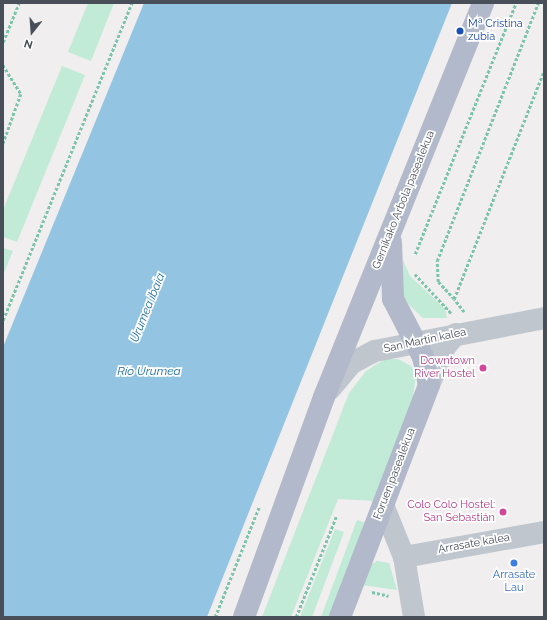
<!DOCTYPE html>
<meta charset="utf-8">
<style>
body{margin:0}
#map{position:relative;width:547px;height:620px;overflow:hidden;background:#f0eeee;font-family:Raleway,sans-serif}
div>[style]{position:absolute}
.green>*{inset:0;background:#c1ead7}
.water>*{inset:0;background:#93c5e2}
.path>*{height:2.5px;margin-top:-1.25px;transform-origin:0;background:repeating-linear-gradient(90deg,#7dc4ac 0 3px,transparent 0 5px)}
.minor>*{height:22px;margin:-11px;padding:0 11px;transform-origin:11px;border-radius:11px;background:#c0c6ce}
.major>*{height:22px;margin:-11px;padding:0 11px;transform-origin:11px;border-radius:11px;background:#b1b9ca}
.dots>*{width:11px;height:11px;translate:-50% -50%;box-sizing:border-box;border:2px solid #fff;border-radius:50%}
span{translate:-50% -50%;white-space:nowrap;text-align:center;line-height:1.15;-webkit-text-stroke:3.5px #fff;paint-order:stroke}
.transit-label{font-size:11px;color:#164399}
.left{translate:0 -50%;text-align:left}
.street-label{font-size:11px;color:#484f59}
.hotel-label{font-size:11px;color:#b23c85}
.right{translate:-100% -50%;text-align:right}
.shop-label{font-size:11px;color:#366cbe}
.water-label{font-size:12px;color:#1c6b99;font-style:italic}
.frame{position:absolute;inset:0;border:4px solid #484f59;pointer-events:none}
.north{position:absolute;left:12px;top:12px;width:40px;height:40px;-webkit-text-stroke:3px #fff;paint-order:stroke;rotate:197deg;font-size:11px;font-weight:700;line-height:16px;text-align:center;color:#484f59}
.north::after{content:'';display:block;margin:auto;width:14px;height:18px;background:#484f59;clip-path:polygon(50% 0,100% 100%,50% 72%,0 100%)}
</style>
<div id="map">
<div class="green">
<div style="clip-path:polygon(88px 3px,114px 3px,91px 61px,68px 52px)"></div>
<div style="clip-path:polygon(62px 66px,85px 75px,17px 242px,3px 237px,3px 210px)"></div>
<div style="clip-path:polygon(3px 248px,13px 251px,3px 275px)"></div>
<div style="clip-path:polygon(403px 260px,410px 276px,445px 309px,447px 318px,423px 318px,407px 303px,403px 294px)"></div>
<div style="clip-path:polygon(385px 359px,398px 359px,411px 366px,416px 375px,412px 404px,376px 501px,338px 499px,291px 617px,262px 617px,349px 393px,366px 371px)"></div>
<div style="clip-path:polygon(357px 520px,366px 523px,329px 617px,321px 617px)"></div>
<div style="clip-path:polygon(335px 529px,344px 532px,312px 617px,300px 617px)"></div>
<div style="clip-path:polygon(377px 561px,389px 563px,397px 590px,362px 585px,372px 564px)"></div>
</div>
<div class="water">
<div style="clip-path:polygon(144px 3px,452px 3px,207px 617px,3px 617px,3px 347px)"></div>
</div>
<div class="path">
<div style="left:3px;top:42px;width:42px;rotate:-67.7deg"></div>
<div style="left:3px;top:65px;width:34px;rotate:58deg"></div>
<div style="left:21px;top:94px;width:53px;rotate:109.8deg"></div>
<div style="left:415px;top:254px;width:271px;rotate:-68.1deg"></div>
<div style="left:415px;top:274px;width:54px;rotate:47.2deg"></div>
<div style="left:454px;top:299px;width:23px;rotate:-133deg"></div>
<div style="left:438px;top:282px;width:21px;rotate:-93deg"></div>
<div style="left:437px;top:261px;width:277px;rotate:-68.6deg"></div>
<div style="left:464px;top:312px;width:16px;rotate:-128deg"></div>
<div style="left:454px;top:299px;width:246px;rotate:-68.5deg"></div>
<div style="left:3px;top:320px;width:342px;rotate:-67.9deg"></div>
<div style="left:372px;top:592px;width:17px;rotate:13deg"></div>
<div style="left:215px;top:617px;width:118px;rotate:-68.2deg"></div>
<div style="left:296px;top:617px;width:108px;rotate:-68.2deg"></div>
</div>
<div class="minor">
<div style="left:429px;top:385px;width:41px;rotate:-67.2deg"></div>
<div style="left:445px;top:347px;width:17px;rotate:-50deg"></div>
<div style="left:330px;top:389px;width:34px;rotate:-50deg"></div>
<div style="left:352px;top:363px;width:26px;rotate:-28deg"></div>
<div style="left:375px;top:351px;width:172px;rotate:-11deg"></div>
<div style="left:383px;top:505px;width:56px;rotate:68deg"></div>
<div style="left:404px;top:557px;width:61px;rotate:80.5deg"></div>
<div style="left:404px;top:557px;width:142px;rotate:-10.1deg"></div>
</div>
<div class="major">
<div style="left:244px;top:617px;width:234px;rotate:-70deg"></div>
<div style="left:324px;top:397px;width:425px;rotate:-68deg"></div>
<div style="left:340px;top:617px;width:248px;rotate:-69deg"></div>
<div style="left:429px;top:385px;width:29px;rotate:-102deg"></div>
<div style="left:423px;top:357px;width:65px;rotate:-117.3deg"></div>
<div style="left:393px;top:299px;width:57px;rotate:-92deg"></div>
</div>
<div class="dots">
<div style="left:460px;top:31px;background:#1a4fb4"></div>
<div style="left:483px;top:368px;background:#d1479c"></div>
<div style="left:503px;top:512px;background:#d1479c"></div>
<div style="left:514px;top:563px;background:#3f7fe0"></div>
</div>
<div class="transit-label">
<span class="left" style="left:468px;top:31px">Mª Cristina<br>zubia</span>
</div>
<div class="street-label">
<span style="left:404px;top:200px;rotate:-68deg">Gernikako Arbola pasealekua</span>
<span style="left:425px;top:341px;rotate:-12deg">San Martin kalea</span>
<span style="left:395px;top:474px;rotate:-69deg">Foruen pasealekua</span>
<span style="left:474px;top:544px;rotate:-10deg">Arrasate kalea</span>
</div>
<div class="hotel-label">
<span class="right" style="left:475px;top:368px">Downtown<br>River Hostel</span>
<span class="right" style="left:495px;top:512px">Colo Colo Hostel:<br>San Sebastián</span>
</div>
<div class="shop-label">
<span style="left:514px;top:582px">Arrasate<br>Lau</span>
</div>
<div class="water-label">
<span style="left:148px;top:308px;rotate:-68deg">Urumea ibaia</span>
<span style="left:149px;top:372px">Río Urumea</span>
</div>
<div class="frame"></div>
<div class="north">N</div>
</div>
